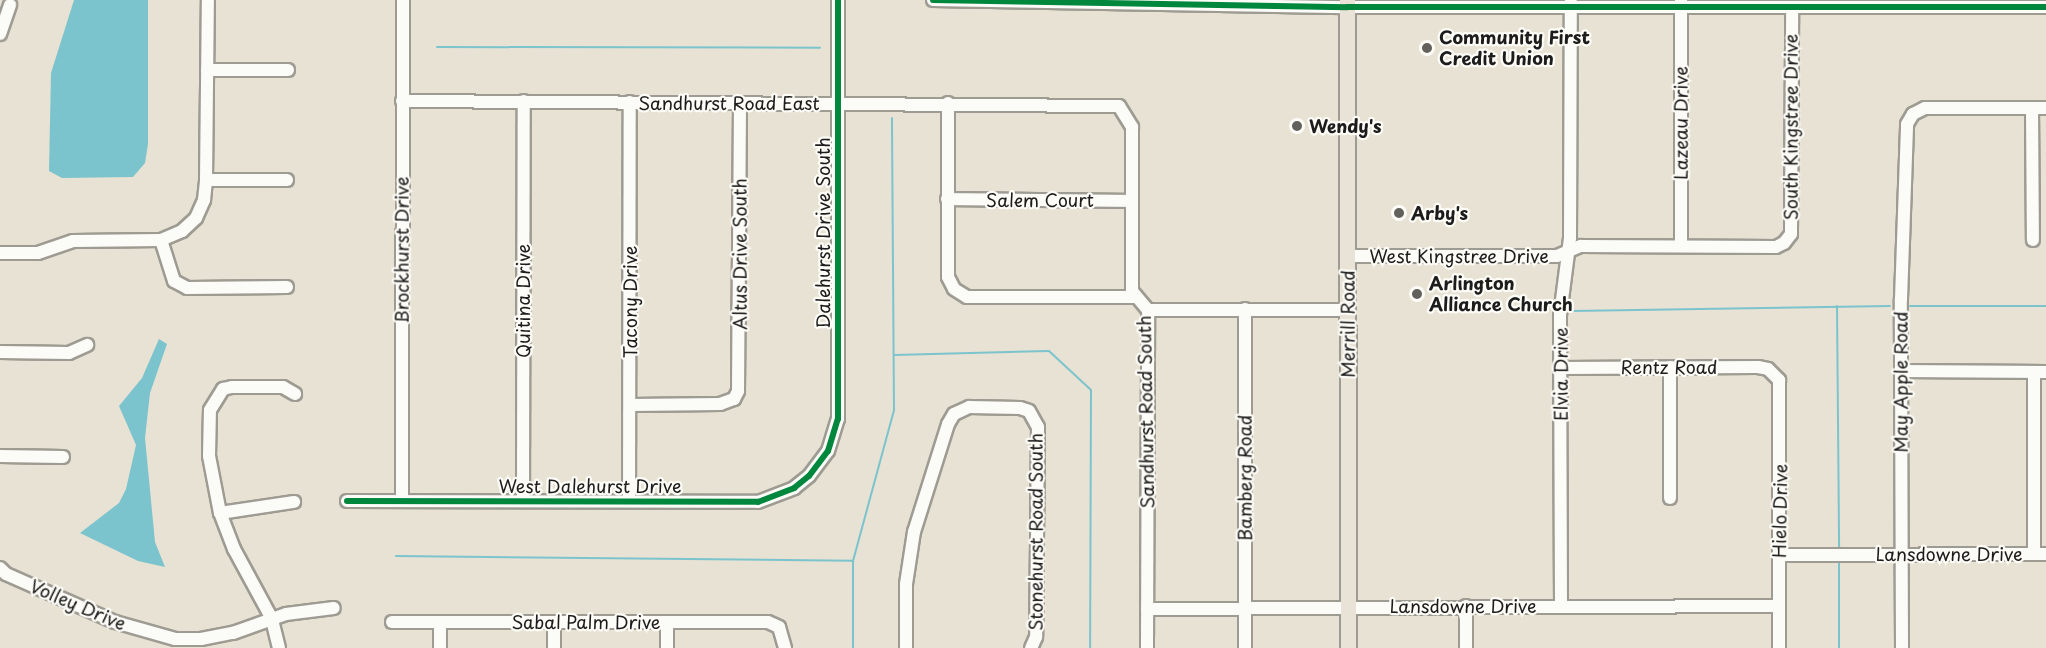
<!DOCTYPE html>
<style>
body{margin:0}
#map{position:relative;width:2046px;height:648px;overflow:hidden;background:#e7e2d3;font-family:"Playpen Sans",sans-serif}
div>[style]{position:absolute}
.water>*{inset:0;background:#7cc4cd}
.stream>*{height:2px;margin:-1px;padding:0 1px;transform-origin:1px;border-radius:1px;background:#7cc4cd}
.roads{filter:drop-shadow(2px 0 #9e9b92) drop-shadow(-2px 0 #9e9b92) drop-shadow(0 2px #9e9b92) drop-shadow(0 -2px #9e9b92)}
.minor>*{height:12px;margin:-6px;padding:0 6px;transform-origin:6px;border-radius:6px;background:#fbfbf8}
.major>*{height:15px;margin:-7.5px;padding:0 7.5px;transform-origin:7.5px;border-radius:7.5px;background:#e9e2d6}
.cycleway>*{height:6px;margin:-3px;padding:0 3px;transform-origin:3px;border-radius:3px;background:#00873e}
.dots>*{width:16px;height:16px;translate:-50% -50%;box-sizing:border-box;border:3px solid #fdfcf7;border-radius:50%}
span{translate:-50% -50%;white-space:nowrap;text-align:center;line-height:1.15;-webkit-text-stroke:4.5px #fdfcf7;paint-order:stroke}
.poi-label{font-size:18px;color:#1c1c1c;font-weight:700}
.left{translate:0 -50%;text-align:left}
.street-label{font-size:18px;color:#1c1c1c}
</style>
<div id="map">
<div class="water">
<div style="clip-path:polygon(74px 0,148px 0,148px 144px,145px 163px,133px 177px,62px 178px,49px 171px,51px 73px)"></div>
<div style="clip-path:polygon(159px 339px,167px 344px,150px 393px,145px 438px,155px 542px,165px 567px,138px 561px,80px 533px,119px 503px,126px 489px,136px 445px,119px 406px,142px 378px)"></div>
</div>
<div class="stream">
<div style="left:437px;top:47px;width:383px;rotate:0.1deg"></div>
<div style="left:1837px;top:306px;width:243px;rotate:89.5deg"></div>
<div style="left:1910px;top:306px;width:136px"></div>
<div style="left:1572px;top:311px;width:318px;rotate:-0.9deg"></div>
<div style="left:894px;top:355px;width:155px;rotate:-1.5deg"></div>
<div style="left:1049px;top:351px;width:57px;rotate:42.9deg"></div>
<div style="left:1091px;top:390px;width:258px;rotate:90.2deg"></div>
<div style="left:396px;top:556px;width:457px;rotate:0.6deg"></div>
<div style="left:853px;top:561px;width:87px;rotate:90deg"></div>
<div style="left:1839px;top:558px;width:90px;rotate:90deg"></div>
<div style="left:853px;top:561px;width:156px;rotate:-74.8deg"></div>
<div style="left:894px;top:410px;width:292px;rotate:-90.4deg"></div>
</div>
<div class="roads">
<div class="minor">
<div style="left:933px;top:0;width:414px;rotate:1deg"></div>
<div style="left:1347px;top:7px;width:699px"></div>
<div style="left:0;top:34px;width:31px;rotate:-71deg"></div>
<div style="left:207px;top:70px;width:81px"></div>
<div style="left:402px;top:101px;width:717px;rotate:0.4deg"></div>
<div style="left:1119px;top:106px;width:25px;rotate:58deg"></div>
<div style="left:1132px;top:127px;width:164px;rotate:90deg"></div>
<div style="left:1132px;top:291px;width:25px;rotate:50deg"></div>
<div style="left:948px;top:103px;width:174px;rotate:90deg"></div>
<div style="left:948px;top:277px;width:13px;rotate:63deg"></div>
<div style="left:954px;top:289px;width:15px;rotate:32deg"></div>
<div style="left:967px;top:297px;width:167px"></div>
<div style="left:2032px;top:108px;width:132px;rotate:89.6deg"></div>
<div style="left:206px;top:180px;width:81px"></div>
<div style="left:947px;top:199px;width:185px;rotate:0.6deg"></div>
<div style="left:161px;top:240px;width:43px;rotate:72.4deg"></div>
<div style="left:174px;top:281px;width:15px;rotate:28deg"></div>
<div style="left:187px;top:288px;width:100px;rotate:-0.6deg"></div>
<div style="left:1681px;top:246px;width:246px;rotate:-90deg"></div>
<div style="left:0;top:253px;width:38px"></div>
<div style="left:38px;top:253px;width:37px;rotate:-19deg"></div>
<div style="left:73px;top:241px;width:88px;rotate:-0.7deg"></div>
<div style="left:161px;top:240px;width:23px;rotate:-23deg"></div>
<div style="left:182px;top:231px;width:19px;rotate:-43deg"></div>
<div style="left:196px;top:218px;width:20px;rotate:-66deg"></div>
<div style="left:204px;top:200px;width:20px;rotate:-84deg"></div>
<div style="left:206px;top:180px;width:180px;rotate:-89.4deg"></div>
<div style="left:1348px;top:256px;width:209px"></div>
<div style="left:1557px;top:256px;width:26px;rotate:-23deg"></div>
<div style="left:1581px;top:246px;width:195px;rotate:0.3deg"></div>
<div style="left:1776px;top:247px;width:9px;rotate:-27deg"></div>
<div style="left:1784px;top:243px;width:11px;rotate:-52deg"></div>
<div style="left:1791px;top:234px;width:227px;rotate:-89.7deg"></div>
<div style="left:1245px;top:309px;width:339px;rotate:90deg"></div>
<div style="left:1148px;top:310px;width:200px"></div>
<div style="left:0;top:352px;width:69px;rotate:0.8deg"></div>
<div style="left:69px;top:353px;width:20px;rotate:-24deg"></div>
<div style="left:1670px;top:367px;width:131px;rotate:90deg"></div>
<div style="left:1561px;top:368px;width:197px;rotate:-0.3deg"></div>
<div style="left:1758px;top:367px;width:10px;rotate:11deg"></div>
<div style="left:1768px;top:369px;width:16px;rotate:45deg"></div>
<div style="left:1779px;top:380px;width:268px;rotate:90deg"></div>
<div style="left:1901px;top:371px;width:145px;rotate:0.4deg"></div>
<div style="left:631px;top:405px;width:89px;rotate:-0.6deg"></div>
<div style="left:720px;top:404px;width:15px;rotate:-20deg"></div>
<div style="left:734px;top:399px;width:9px;rotate:-63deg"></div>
<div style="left:738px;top:391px;width:288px;rotate:-89.6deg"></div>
<div style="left:0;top:456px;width:63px;rotate:0.9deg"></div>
<div style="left:347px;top:501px;width:411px;rotate:0.1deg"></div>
<div style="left:758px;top:502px;width:39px;rotate:-21deg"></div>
<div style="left:794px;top:488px;width:19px;rotate:-39deg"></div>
<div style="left:809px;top:476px;width:31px;rotate:-53deg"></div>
<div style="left:828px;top:451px;width:34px;rotate:-73deg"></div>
<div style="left:838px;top:419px;width:419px;rotate:-90deg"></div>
<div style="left:402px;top:501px;width:501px;rotate:-89.89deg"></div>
<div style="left:523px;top:501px;width:400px;rotate:-89.9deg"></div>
<div style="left:629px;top:501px;width:399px;rotate:-89.9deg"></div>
<div style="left:220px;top:513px;width:75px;rotate:-8.5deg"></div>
<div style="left:2034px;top:554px;width:182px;rotate:-90deg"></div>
<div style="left:1779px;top:555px;width:267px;rotate:-0.2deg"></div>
<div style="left:0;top:568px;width:8px;rotate:45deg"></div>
<div style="left:6px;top:574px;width:119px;rotate:23.8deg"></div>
<div style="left:115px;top:622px;width:62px;rotate:15.8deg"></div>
<div style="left:175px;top:639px;width:26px"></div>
<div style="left:201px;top:639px;width:33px;rotate:-11deg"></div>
<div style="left:233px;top:633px;width:56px;rotate:-19.7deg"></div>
<div style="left:286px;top:614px;width:48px;rotate:-7.1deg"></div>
<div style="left:1466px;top:606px;width:42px;rotate:90deg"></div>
<div style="left:1561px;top:606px;width:291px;rotate:-90.2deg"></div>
<div style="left:1560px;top:315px;width:78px;rotate:-82.6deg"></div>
<div style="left:1570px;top:238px;width:237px;rotate:-89.8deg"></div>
<div style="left:1147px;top:609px;width:632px;rotate:-0.27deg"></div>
<div style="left:392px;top:622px;width:376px"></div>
<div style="left:768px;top:622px;width:12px;rotate:24deg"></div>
<div style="left:779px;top:627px;width:22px;rotate:74deg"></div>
<div style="left:279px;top:648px;width:30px;rotate:-104deg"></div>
<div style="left:272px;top:619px;width:80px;rotate:-118.5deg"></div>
<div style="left:234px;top:549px;width:39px;rotate:-111deg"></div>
<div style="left:220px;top:513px;width:58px;rotate:-100.9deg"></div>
<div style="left:209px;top:456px;width:46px;rotate:-88.8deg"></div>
<div style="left:210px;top:410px;width:25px;rotate:-58deg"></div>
<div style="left:223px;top:389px;width:9px;rotate:-13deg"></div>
<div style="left:232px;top:387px;width:51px"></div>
<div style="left:283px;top:387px;width:14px;rotate:30deg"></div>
<div style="left:440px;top:648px;width:26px;rotate:-90deg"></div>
<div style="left:554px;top:648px;width:26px;rotate:-90deg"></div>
<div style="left:667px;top:648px;width:26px;rotate:-90deg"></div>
<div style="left:906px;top:648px;width:64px;rotate:-90deg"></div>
<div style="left:906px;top:584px;width:53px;rotate:-81.3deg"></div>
<div style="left:914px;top:532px;width:113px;rotate:-72.5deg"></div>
<div style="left:948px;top:424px;width:12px;rotate:-59deg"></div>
<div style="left:954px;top:414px;width:17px;rotate:-25deg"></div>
<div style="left:969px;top:407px;width:51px;rotate:1.1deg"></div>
<div style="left:1020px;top:408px;width:9px;rotate:18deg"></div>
<div style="left:1029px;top:411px;width:18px;rotate:61deg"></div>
<div style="left:1038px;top:427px;width:210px;rotate:90.5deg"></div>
<div style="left:1036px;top:637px;width:12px;rotate:114deg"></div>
<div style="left:1147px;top:648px;width:338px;rotate:-89.8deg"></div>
<div style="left:1902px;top:648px;width:349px;rotate:-90.2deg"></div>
<div style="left:1901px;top:299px;width:175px;rotate:-88deg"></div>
<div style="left:1907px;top:124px;width:12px;rotate:-59deg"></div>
<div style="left:1913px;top:114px;width:13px;rotate:-27deg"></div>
<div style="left:1925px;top:108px;width:121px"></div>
</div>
<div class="major">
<div style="left:1347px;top:0;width:648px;rotate:89.91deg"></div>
</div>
</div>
<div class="cycleway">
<div style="left:933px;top:0;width:414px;rotate:1deg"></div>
<div style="left:1347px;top:7px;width:699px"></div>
<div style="left:347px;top:501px;width:411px;rotate:0.1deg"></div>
<div style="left:758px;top:502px;width:39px;rotate:-21deg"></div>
<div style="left:794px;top:488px;width:19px;rotate:-39deg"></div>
<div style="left:809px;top:476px;width:31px;rotate:-53deg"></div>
<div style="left:828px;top:451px;width:34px;rotate:-73deg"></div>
<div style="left:838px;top:419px;width:419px;rotate:-90deg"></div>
</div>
<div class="dots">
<div style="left:1427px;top:48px;background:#63615c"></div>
<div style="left:1297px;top:126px;background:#63615c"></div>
<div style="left:1399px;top:213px;background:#63615c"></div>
<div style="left:1417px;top:294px;background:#63615c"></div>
</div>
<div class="poi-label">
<span class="left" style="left:1439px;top:48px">Community First<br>Credit Union</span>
<span class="left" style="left:1309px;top:126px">Wendy's</span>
<span class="left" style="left:1411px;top:213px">Arby's</span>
<span class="left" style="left:1429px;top:294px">Arlington<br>Alliance Church</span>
</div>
<div class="street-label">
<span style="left:729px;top:103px">Sandhurst Road East</span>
<span style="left:1681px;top:123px;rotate:-90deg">Lazeau Drive</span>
<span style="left:1791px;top:127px;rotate:-90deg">South Kingstree Drive</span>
<span style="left:1040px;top:200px">Salem Court</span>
<span style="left:823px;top:233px;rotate:-90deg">Dalehurst Drive South</span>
<span style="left:402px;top:250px;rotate:-90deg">Brockhurst Drive</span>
<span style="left:740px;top:254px;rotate:-90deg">Altus Drive South</span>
<span style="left:1459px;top:256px">West Kingstree Drive</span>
<span style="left:523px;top:301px;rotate:-90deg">Quitina Drive</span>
<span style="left:630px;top:302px;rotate:-90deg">Tacony Drive</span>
<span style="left:1348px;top:324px;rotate:-90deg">Merrill Road</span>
<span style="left:1669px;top:367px">Rentz Road</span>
<span style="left:1561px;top:374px;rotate:-90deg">Elvia Drive</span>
<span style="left:1901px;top:382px;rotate:-90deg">May Apple Road</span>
<span style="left:1146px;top:412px;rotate:-91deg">Sandhurst Road South</span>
<span style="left:1245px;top:478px;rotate:-90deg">Bamberg Road</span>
<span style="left:590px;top:486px">West Dalehurst Drive</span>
<span style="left:1780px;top:511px;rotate:-89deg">Hielo Drive</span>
<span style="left:1036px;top:532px;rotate:-90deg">Stonehurst Road South</span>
<span style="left:1949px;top:554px">Lansdowne Drive</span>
<span style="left:78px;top:605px;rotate:23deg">Volley Drive</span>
<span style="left:1463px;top:606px">Lansdowne Drive</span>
<span style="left:586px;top:622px">Sabal Palm Drive</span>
</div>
</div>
